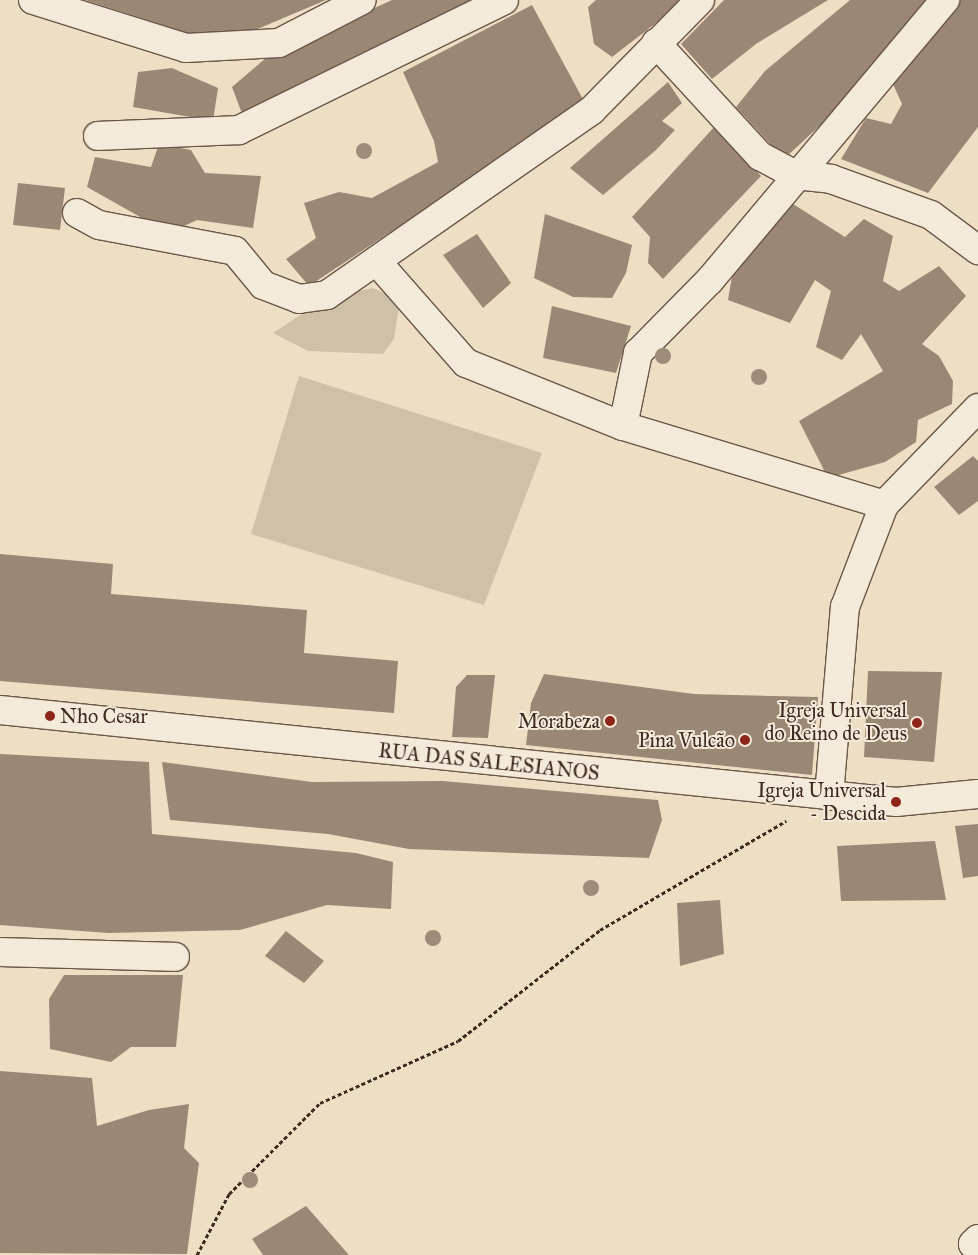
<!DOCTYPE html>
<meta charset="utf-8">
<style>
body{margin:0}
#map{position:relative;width:978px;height:1255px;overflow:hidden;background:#eedfc4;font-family:"IM FELL Great Primer",serif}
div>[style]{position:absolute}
.green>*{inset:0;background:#d0c0a8}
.building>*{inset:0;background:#9a8875}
.path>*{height:3px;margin-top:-1.5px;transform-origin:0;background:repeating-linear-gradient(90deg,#3f291f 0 4px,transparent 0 6.5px)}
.roads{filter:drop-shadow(1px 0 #6b5648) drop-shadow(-1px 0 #6b5648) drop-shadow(0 1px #6b5648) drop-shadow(0 -1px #6b5648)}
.minor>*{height:28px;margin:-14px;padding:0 14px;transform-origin:14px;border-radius:14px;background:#f4ead9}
.trees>*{width:16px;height:16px;margin:-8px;border-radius:50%;background:#9e8b78}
.dots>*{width:14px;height:14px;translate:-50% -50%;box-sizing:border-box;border:2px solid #f4ead9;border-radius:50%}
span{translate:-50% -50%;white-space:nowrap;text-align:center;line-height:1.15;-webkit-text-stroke:4px #f4ead9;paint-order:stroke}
.poi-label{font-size:20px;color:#3f291f}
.right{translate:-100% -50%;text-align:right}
.left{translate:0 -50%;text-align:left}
.street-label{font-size:20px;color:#3f291f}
</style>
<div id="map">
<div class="green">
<div style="clip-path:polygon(373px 288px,400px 300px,394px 339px,383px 354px,308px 351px,273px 333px,326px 298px)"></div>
<div style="clip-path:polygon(299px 376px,542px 453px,484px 605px,251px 534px)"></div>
</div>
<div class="building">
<div style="clip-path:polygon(85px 0,326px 0,222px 44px)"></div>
<div style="clip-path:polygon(392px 0,482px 0,246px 124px,232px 87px,267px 57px)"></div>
<div style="clip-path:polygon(596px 0,686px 0,612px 57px,594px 44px,588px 7px)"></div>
<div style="clip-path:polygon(724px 0,828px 0,756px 44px,712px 79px,681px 44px)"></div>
<div style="clip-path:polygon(850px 0,930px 0,844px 103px,784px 159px,736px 107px,765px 71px)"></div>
<div style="clip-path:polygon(957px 0,978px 0,978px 127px,928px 193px,841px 159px,866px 118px,891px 124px,902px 104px,892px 82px)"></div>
<div style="clip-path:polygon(532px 5px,585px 103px,309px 286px,286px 259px,316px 238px,304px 203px,339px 192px,372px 198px,438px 162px,434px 141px,403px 72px)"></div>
<div style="clip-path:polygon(172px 68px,218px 88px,213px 121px,133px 107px,138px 72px)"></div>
<div style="clip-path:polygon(668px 82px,682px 103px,662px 121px,675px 130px,656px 150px,603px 195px,570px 168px)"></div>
<div style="clip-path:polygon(716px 125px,761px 176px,663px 279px,648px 263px,650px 237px,632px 217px)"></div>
<div style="clip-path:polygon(159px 144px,191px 150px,205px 173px,261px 176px,253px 228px,197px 220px,180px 228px,149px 222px,87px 187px,95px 157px,151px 167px)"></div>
<div style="clip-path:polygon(18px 183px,65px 188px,60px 230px,13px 225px)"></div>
<div style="clip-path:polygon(790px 202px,845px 237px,864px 219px,893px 236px,883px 281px,899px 291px,939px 266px,966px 296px,922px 344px,939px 356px,953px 381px,952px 404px,918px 420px,916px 442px,885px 462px,828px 478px,799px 421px,883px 371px,861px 334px,842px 360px,816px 347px,831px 291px,815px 280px,790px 323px,728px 300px,734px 264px)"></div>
<div style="clip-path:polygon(545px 214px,632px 245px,626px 273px,612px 298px,573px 297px,534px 278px)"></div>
<div style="clip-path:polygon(477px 234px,511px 283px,483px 308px,443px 255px)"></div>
<div style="clip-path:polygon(552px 306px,631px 326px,616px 373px,543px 358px)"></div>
<div style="clip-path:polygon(973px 456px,978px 461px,978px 501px,959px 515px,934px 487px)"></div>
<div style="clip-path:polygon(0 554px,113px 564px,111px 594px,307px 610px,304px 653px,398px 661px,394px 713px,0 681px)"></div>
<div style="clip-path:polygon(868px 671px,942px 672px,934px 762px,864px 757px)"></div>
<div style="clip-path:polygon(544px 674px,694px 694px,818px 697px,812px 775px,526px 745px,531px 703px)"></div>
<div style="clip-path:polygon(467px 675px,495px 675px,488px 738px,452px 737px,456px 687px)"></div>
<div style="clip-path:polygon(0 754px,149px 762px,152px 834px,356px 853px,393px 862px,391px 909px,327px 905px,240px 930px,108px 933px,0 925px)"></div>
<div style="clip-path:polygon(162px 762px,312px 782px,443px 781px,658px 800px,662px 820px,649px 858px,409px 849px,328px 834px,170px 820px)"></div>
<div style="clip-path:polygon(978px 824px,978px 876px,963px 878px,955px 826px)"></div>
<div style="clip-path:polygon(935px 841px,946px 900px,841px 901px,837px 846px)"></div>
<div style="clip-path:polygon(720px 900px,724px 954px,680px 966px,677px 903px)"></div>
<div style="clip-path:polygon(286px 931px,324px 961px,304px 983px,265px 956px)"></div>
<div style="clip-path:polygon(64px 975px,183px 975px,176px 1047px,131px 1047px,111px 1062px,50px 1049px,49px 999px)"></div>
<div style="clip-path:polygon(0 1071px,92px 1078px,97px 1126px,149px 1110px,189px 1104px,184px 1148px,199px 1163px,187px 1254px,0 1253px)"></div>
<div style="clip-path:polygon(306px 1206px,349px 1255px,263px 1255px,252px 1239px)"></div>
</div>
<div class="path">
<div style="left:197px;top:1255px;width:69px;rotate:-62.3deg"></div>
<div style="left:229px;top:1194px;width:129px;rotate:-45deg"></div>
<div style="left:320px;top:1103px;width:151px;rotate:-24.2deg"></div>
<div style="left:458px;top:1041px;width:180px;rotate:-38deg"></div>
<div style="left:600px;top:930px;width:216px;rotate:-30.4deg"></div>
</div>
<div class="roads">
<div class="minor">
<div style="left:33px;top:0;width:160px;rotate:17.4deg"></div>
<div style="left:186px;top:48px;width:93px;rotate:-3.1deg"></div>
<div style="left:279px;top:43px;width:93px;rotate:-27.4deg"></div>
<div style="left:656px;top:43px;width:154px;rotate:47.4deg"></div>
<div style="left:760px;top:156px;width:40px;rotate:28deg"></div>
<div style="left:795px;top:175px;width:36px;rotate:6deg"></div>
<div style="left:831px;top:179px;width:106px;rotate:19.8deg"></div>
<div style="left:931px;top:215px;width:59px;rotate:36.7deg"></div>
<div style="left:98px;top:136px;width:141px;rotate:-2.4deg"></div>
<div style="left:239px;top:130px;width:295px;rotate:-26.1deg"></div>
<div style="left:77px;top:213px;width:25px;rotate:29deg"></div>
<div style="left:99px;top:225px;width:138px;rotate:10.8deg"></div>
<div style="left:235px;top:251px;width:44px;rotate:50.5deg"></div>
<div style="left:263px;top:285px;width:39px;rotate:21deg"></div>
<div style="left:299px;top:299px;width:28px;rotate:-8deg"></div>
<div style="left:327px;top:295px;width:323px;rotate:-34.9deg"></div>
<div style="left:592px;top:110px;width:154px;rotate:-45.5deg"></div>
<div style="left:378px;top:263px;width:133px;rotate:48.7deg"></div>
<div style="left:466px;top:363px;width:169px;rotate:21.9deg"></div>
<div style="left:623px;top:426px;width:273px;rotate:16.8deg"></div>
<div style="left:623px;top:426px;width:75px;rotate:-78.4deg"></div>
<div style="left:638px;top:353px;width:103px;rotate:-45.4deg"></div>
<div style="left:710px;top:280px;width:366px;rotate:-50deg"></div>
<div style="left:0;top:710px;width:901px;rotate:5.86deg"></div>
<div style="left:896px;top:802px;width:82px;rotate:-5.6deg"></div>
<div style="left:829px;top:796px;width:190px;rotate:-85.2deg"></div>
<div style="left:845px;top:607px;width:109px;rotate:-69.1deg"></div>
<div style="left:884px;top:505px;width:135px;rotate:-45.9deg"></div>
<div style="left:0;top:952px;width:175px;rotate:1.6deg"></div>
<div style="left:978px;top:1239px;width:7px;rotate:135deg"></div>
<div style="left:973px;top:1244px;width:6px;rotate:39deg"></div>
</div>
</div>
<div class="trees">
<div style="left:364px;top:151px"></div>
<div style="left:663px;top:356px"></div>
<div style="left:759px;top:377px"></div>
<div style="left:591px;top:888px"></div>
<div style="left:433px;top:938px"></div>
<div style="left:250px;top:1180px"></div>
</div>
<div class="dots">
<div style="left:50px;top:716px;background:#8f2418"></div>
<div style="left:610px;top:721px;background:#8f2418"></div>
<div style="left:917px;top:723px;background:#8f2418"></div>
<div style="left:745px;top:740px;background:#8f2418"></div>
<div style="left:896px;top:802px;background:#8f2418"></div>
</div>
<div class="poi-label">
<span class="right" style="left:907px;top:722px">Igreja Universal<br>do Reino de Deus</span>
<span class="left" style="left:60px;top:716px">Nho Cesar</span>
<span class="right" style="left:600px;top:721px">Morabeza</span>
<span class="right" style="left:735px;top:740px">Pina Vulcão</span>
<span class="right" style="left:886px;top:802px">Igreja Universal<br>- Descida</span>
</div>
<div class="street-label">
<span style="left:489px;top:762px;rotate:6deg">RUA DAS SALESIANOS</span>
</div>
</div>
